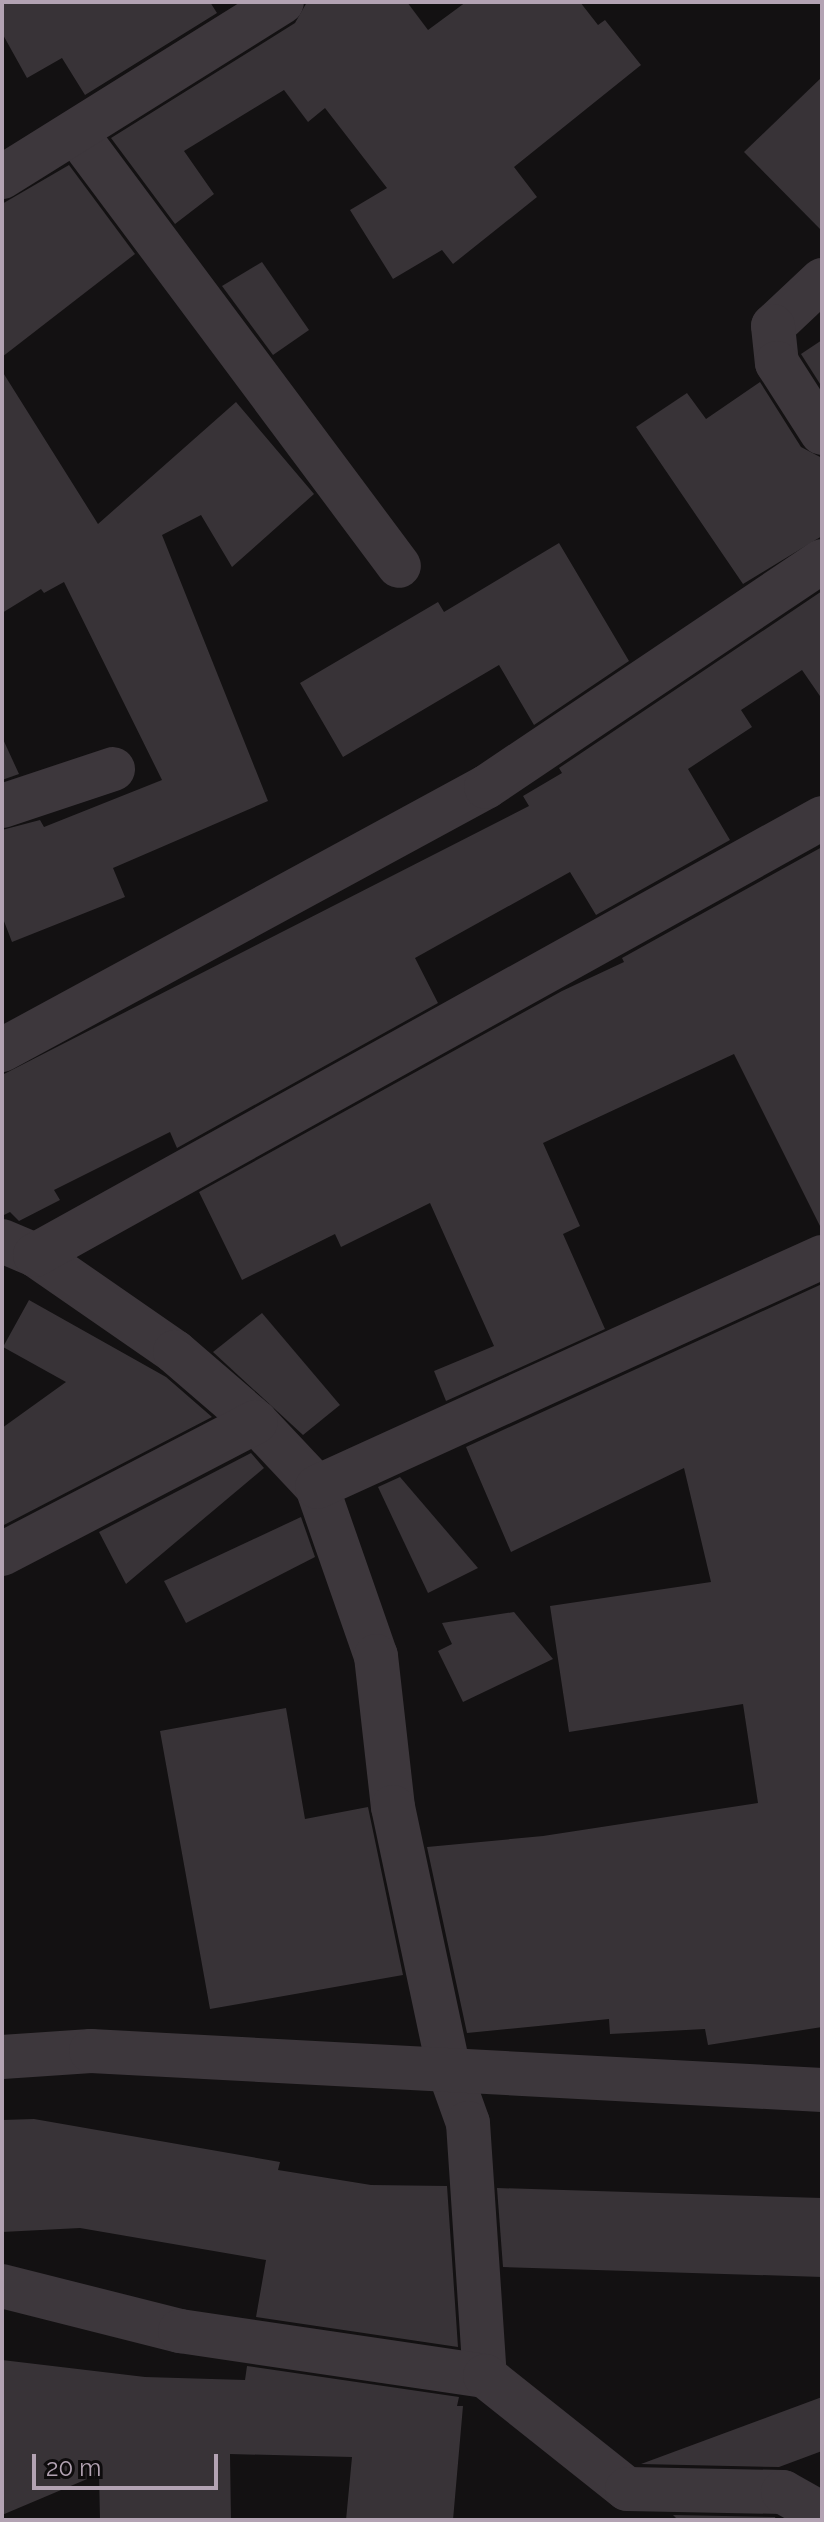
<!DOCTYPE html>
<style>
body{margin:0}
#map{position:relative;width:824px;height:2522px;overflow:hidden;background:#131112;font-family:Raleway,sans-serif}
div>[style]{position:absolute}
.building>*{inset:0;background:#383337}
.minor>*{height:44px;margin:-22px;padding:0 22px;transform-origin:22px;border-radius:22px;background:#3d373c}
span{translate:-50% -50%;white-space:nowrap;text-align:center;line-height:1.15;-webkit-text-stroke:6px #0e0c0d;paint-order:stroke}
.frame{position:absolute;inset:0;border:4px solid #b3a3b3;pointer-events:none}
.scale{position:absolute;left:32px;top:2454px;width:186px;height:36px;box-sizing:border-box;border:4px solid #b3a3b3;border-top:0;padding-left:10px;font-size:24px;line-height:28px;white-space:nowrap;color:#b3a3b3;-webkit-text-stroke:6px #0e0c0d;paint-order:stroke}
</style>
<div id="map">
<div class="building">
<div style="clip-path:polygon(2px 2px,210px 2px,217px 13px,85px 95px,62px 58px,27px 78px,2px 33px)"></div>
<div style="clip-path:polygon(307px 2px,407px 2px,428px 30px,466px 2px,580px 2px,598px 25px,605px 20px,641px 65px,514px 167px,537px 197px,453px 264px,442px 250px,393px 279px,350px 210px,387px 188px,325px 108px,308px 122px,284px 90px,184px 151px,214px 194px,175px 224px,111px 138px,295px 23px)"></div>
<div style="clip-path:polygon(822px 77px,822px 231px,744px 152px)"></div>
<div style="clip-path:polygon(69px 165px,135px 254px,2px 357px,2px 204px)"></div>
<div style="clip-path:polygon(262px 262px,309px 330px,273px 355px,222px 286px)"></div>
<div style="clip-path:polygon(822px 340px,822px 387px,801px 354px)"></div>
<div style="clip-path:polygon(2px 371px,98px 524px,236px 402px,314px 494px,232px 567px,201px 515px,162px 535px,268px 801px,113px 868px,125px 897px,12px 942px,2px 916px,2px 830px,40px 820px,44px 827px,162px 780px,64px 582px,44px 593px,41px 589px,2px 613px)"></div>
<div style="clip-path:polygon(760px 382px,801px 447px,822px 458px,822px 536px,743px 584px,636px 427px,687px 393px,706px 419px)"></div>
<div style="clip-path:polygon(559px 543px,629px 661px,534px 725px,499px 665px,343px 757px,300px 683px,438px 602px,444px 612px)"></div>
<div style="clip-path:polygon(822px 591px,822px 699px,802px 670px,741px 710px,752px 727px,688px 769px,730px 840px,596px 915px,570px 872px,415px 958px,438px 1003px,177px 1148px,170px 1132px,54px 1190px,60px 1200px,19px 1221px,10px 1212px,2px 1216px,2px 1075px,529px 806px,523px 796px,562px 773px,559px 768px)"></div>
<div style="clip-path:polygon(2px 737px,19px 774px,2px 780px)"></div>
<div style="clip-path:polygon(822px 847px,822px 1230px,734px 1054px,543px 1143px,580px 1226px,563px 1234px,605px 1329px,446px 1401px,434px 1371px,494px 1346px,430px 1203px,341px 1247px,335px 1234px,242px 1280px,199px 1192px,562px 991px,624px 962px,622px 958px)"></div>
<div style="clip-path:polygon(822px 1284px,822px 2027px,708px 2045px,705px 2029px,610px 2034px,609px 2019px,467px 2033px,427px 1847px,543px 1836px,758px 1803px,743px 1704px,569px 1732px,550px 1606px,711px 1582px,684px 1468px,511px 1552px,466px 1447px)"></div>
<div style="clip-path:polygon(29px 1300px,166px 1377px,212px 1417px,2px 1526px,2px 1428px,66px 1382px,3px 1347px)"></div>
<div style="clip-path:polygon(262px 1313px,340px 1405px,303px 1435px,213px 1352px)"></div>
<div style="clip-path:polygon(251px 1453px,264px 1468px,126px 1584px,99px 1532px)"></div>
<div style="clip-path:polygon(400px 1477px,478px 1568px,428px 1593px,378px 1487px)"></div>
<div style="clip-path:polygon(301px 1517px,315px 1557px,186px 1623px,164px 1581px)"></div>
<div style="clip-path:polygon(514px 1612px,553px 1659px,463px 1702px,438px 1651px,452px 1644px,442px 1623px)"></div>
<div style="clip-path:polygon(286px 1708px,305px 1819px,368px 1807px,403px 1975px,210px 2009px,160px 1731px)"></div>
<div style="clip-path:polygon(34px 2119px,280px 2162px,278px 2170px,371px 2185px,447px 2186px,458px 2347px,256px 2317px,266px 2260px,80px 2228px,2px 2232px,2px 2120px)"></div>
<div style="clip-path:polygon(497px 2188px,822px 2198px,822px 2277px,503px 2267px)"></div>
<div style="clip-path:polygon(2px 2360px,145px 2377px,245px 2380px,247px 2366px,459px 2397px,457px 2406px,463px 2406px,453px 2520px,346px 2520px,352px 2457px,230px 2454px,231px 2520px,100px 2520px,99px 2474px,2px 2515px)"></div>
<div style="clip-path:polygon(822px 2397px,822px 2451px,779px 2467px,641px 2464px)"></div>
<div style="clip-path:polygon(673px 2515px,775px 2517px,776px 2520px,678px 2520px)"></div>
</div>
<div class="minor">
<div style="left:76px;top:133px;width:540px;rotate:53.28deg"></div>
<div style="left:2px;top:177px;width:330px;rotate:-32deg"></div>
<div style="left:822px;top:280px;width:67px;rotate:136.8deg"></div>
<div style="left:773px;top:326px;width:37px;rotate:84deg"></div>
<div style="left:777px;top:363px;width:83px;rotate:57.3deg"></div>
<div style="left:2px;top:806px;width:117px;rotate:-18.4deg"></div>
<div style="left:2px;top:1050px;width:551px;rotate:-28.52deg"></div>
<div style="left:486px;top:787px;width:405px;rotate:-33.9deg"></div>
<div style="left:2px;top:1241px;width:36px;rotate:23deg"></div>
<div style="left:35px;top:1255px;width:170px;rotate:34.7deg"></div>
<div style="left:175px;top:1352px;width:107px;rotate:40.8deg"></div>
<div style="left:256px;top:1422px;width:89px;rotate:46.8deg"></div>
<div style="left:317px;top:1487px;width:179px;rotate:70.8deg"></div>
<div style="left:376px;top:1656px;width:152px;rotate:83.6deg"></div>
<div style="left:393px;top:1807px;width:269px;rotate:78deg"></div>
<div style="left:449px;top:2070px;width:56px;rotate:70.3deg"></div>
<div style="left:468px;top:2123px;width:254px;rotate:86.2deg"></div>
<div style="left:35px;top:1255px;width:900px;rotate:-29.04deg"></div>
<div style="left:317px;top:1487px;width:555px;rotate:-24.49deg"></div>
<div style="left:2px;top:1554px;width:286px;rotate:-27.5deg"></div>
<div style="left:2px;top:2057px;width:89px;rotate:-3.9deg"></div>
<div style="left:91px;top:2051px;width:732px;rotate:3.05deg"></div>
<div style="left:2px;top:2286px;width:184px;rotate:14.2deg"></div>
<div style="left:180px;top:2331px;width:308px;rotate:8.4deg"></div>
<div style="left:485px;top:2376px;width:181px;rotate:38.5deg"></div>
<div style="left:627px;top:2489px;width:156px;rotate:1.1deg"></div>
<div style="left:783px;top:2492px;width:45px;rotate:29.4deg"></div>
</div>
<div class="frame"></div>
<div class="scale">20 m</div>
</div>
